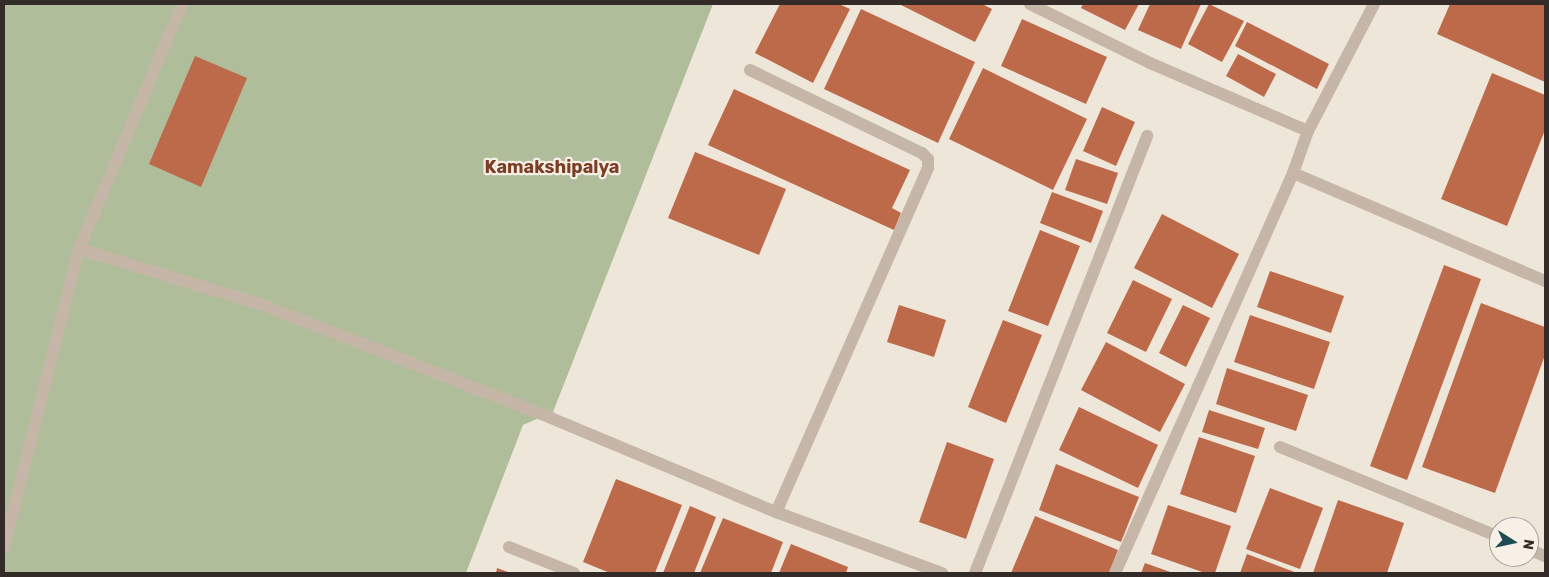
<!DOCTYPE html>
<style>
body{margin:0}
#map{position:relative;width:1549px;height:577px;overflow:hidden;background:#efe6da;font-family:Rubik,sans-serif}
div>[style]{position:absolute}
.green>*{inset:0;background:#b0bd9b}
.building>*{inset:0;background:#bd6a4a}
.lane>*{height:12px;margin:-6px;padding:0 6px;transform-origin:6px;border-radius:6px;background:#c6b6a7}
.street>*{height:12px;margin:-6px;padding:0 6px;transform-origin:6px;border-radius:6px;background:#c6b6a7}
span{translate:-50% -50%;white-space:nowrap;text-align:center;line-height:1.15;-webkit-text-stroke:4.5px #f7f0e6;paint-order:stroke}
.quarter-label{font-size:18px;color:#7c3e26;font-weight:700}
.frame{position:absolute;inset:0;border:5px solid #332b27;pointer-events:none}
.north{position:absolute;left:1489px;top:517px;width:50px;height:50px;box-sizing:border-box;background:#f7f0e6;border:1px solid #a9a19a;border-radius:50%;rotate:100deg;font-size:14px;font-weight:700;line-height:20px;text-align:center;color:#332b27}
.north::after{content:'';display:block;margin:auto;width:18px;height:22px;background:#1f4c52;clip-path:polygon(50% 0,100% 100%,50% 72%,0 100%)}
</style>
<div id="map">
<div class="green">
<div style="clip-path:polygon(4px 4px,713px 4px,553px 412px,523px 425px,466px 573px,4px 573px)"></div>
</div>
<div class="building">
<div style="clip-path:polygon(780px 4px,839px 4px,850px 9px,813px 83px,755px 53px)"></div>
<div style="clip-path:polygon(899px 4px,982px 4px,992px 9px,975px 42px)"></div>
<div style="clip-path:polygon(1083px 4px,1139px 4px,1125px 30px,1081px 8px)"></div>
<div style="clip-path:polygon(1150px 4px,1201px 4px,1181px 49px,1138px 30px)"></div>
<div style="clip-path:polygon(1209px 4px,1244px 21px,1222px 62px,1188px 44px)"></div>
<div style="clip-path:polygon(1450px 4px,1545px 4px,1545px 82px,1437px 34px)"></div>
<div style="clip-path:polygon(861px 9px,975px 62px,938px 143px,824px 89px)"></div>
<div style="clip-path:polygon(1022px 19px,1107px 57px,1086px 104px,1001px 66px)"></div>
<div style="clip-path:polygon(1247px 22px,1329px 64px,1317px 89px,1235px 46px)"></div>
<div style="clip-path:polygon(1238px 54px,1276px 74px,1264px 97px,1226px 76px)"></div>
<div style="clip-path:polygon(195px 56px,247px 78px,201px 187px,149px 164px)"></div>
<div style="clip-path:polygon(983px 68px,1087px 119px,1053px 190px,949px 139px)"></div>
<div style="clip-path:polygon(1492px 73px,1545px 95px,1545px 130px,1507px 226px,1441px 199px)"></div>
<div style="clip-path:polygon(734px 89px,910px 170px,892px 208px,901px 213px,894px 230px,708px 145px)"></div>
<div style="clip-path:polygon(1102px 107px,1135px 122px,1116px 166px,1083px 151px)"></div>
<div style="clip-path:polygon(695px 152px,786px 189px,759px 255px,668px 218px)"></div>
<div style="clip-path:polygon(1076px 159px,1118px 173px,1107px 204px,1065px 190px)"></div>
<div style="clip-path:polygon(1052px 192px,1103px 211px,1091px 243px,1040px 223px)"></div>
<div style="clip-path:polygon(1162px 214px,1239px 254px,1212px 308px,1134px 268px)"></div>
<div style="clip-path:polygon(1040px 230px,1080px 246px,1048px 326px,1008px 311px)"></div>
<div style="clip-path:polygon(1444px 265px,1481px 279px,1407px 480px,1370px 466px)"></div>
<div style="clip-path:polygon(1270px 271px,1344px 296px,1331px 333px,1257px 307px)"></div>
<div style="clip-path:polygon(1133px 280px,1172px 299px,1146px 352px,1107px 333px)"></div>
<div style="clip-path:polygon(1481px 303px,1545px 327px,1545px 355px,1495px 493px,1422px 467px)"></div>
<div style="clip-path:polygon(899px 305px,946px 320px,934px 357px,887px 342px)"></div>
<div style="clip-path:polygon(1183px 305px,1210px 318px,1186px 367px,1159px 353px)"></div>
<div style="clip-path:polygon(1250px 315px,1330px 342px,1314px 389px,1234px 362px)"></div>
<div style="clip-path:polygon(1003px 320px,1042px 335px,1006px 423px,968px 407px)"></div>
<div style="clip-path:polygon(1106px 342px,1185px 384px,1160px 432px,1081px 390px)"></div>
<div style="clip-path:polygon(1227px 368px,1308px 395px,1296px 431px,1216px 404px)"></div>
<div style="clip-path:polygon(1079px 407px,1158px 445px,1138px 488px,1059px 450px)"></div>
<div style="clip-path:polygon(1209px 410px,1265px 428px,1258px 449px,1202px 432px)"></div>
<div style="clip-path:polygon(1199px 437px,1255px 456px,1236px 513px,1180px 494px)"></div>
<div style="clip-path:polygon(947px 442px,994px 459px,966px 539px,919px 522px)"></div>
<div style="clip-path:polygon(1056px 464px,1139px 497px,1121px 542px,1039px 510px)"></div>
<div style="clip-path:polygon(616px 479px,682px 505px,655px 573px,610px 573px,583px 562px)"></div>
<div style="clip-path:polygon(1270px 488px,1323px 508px,1300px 569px,1246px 549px)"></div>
<div style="clip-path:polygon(1338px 500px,1404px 523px,1387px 573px,1313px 573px)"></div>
<div style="clip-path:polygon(1168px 505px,1231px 526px,1215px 573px,1205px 573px,1151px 554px)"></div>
<div style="clip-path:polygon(690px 506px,716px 517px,694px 573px,663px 573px)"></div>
<div style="clip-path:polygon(1035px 516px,1118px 550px,1109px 573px,1011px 573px)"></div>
<div style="clip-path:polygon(723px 518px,783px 542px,771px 573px,700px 573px)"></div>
<div style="clip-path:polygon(791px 544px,848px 567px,846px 573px,779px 573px)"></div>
<div style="clip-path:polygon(1247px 554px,1297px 573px,1240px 573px)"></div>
<div style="clip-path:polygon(1145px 563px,1173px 573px,1141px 573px)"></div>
<div style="clip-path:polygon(497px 568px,511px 573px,496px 573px)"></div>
</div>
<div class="lane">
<div style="left:509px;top:547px;width:70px;rotate:21.8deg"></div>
</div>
<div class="street">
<div style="left:182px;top:4px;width:266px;rotate:112.8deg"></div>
<div style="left:79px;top:249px;width:192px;rotate:16.9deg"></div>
<div style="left:263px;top:305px;width:309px;rotate:21.4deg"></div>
<div style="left:551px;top:418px;width:244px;rotate:22.7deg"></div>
<div style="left:776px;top:512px;width:177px;rotate:20.2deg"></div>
<div style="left:1030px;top:4px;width:134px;rotate:26.2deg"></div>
<div style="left:1150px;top:63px;width:172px;rotate:23.3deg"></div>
<div style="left:750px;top:70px;width:191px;rotate:25.8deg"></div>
<div style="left:922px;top:153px;width:8px;rotate:45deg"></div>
<div style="left:928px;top:159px;width:9px;rotate:90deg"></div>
<div style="left:928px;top:168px;width:376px;rotate:113.8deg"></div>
<div style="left:1293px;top:173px;width:274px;rotate:23.2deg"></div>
<div style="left:1280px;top:447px;width:237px;rotate:22.3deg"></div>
<div style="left:4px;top:547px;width:307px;rotate:-75.9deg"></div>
<div style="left:1529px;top:549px;width:17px;rotate:24deg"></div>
<div style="left:975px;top:573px;width:470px;rotate:-68.5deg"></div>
<div style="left:1115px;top:573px;width:438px;rotate:-66deg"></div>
<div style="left:1293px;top:173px;width:45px;rotate:-70.3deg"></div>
<div style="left:1308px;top:131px;width:143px;rotate:-62.5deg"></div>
</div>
<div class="quarter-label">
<span style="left:552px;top:167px">Kamakshipalya</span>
</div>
<div class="frame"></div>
<div class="north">N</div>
</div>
